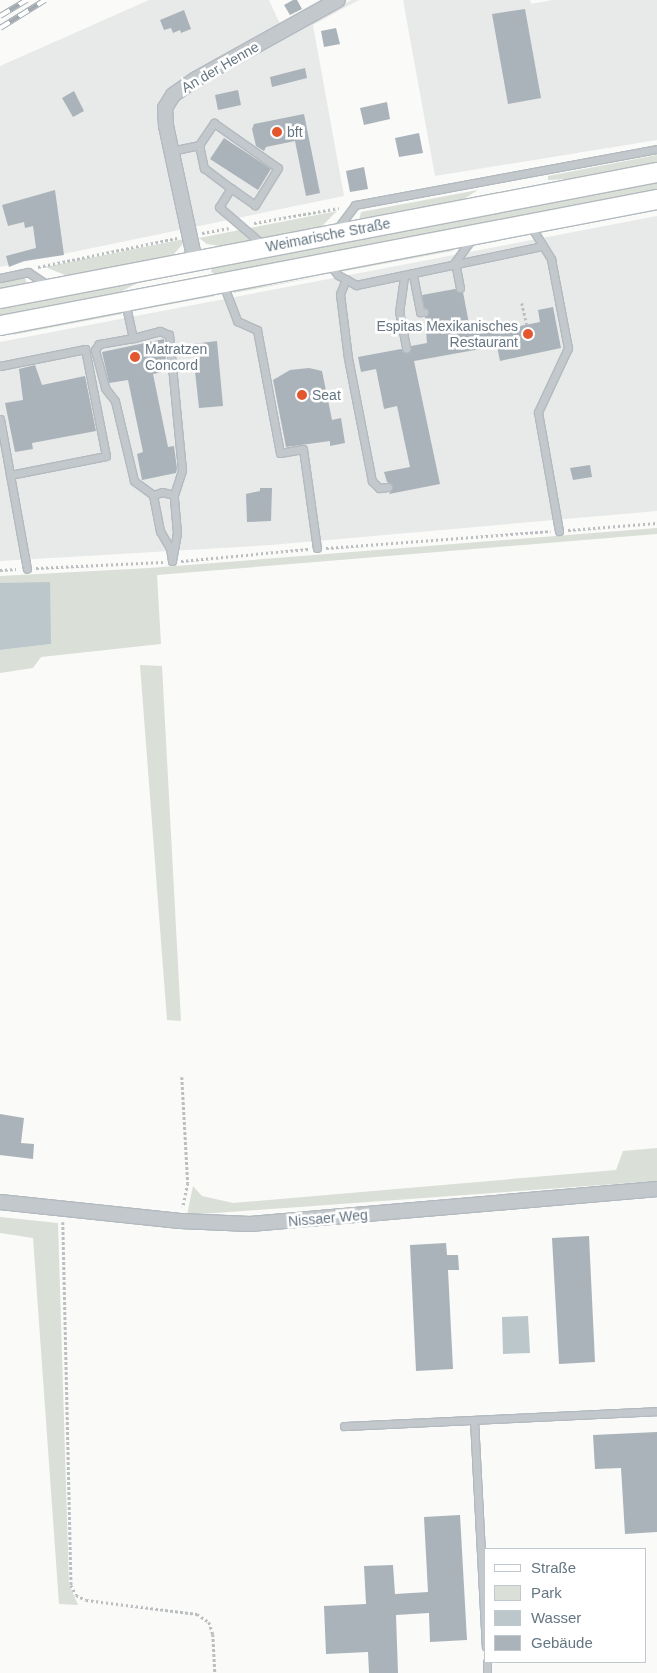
<!DOCTYPE html>
<meta charset="utf-8">
<style>
body{margin:0}
#map{position:relative;width:657px;height:1673px;overflow:hidden;background:#fafaf8;font-family:Arial,sans-serif}
div>[style]{position:absolute}
.built>*{inset:0;background:#e8e9e9}
.green>*{inset:0;background:#dadfd7}
.water>*{inset:0;background:#bbc7cb}
.building>*{inset:0;background:#aab3b9}
.path>*{height:2.5px;margin-top:-1.25px;transform-origin:0;background:repeating-linear-gradient(90deg,#bbbfc2 0 2.5px,transparent 0 5px)}
.roads{filter:drop-shadow(1px 0 #b3babf) drop-shadow(-1px 0 #b3babf) drop-shadow(0 1px #b3babf) drop-shadow(0 -1px #b3babf)}
.lane>*{height:7px;margin:-3.5px;padding:0 3.5px;transform-origin:3.5px;border-radius:3.5px;background:#c3c8cc}
.street>*{height:14px;margin:-7px;padding:0 7px;transform-origin:7px;border-radius:7px;background:#c3c8cc}
.secondary>*{height:19px;margin:-9.5px;padding:0 9.5px;transform-origin:9.5px;border-radius:9.5px;background:#fff}
.rail>*{height:5.5px;margin-top:-2.75px;transform-origin:0;background:repeating-linear-gradient(90deg,#fff 0 11px,#a2aab0 0 22px);box-sizing:border-box;border-block:1px solid #a2aab0}
.dots>*{width:14px;height:14px;translate:-50% -50%;box-sizing:border-box;border:2px solid #fff;border-radius:50%}
span{translate:-50% -50%;white-space:nowrap;text-align:center;line-height:1.15;-webkit-text-stroke:5px #fff;paint-order:stroke}
.street-label{font-size:14px;color:#657683}
.poi-label{font-size:14px;color:#657683}
.left{translate:0 -50%;text-align:left}
.right{translate:-100% -50%;text-align:right}
.legend{position:absolute;left:484px;top:1548px;width:162px;height:115px;box-sizing:border-box;background:#fff;border:1px solid #c1c8cd;margin:0;padding:6px 9px;list-style:none;font-size:15px;color:#657683}
.legend li{display:flex;align-items:center;gap:10px;height:25px}
.legend b{width:25px;border:1px solid #c1c8cd}
</style>
<div id="map">
<div class="built">
<div style="clip-path:polygon(149px 0,269px 0,286px 37px,351px 0,359px 0,313px 25px,344px 196px,0 267px,0 66px)"></div>
<div style="clip-path:polygon(403px 0,530px 0,531px 4px,552px 0,657px 0,657px 140px,435px 176px)"></div>
<div style="clip-path:polygon(657px 216px,657px 511px,271px 545px,0 561px,0 342px)"></div>
</div>
<div class="green">
<div style="clip-path:polygon(657px 155px,657px 164px,586px 178px,548px 180px,548px 176px)"></div>
<div style="clip-path:polygon(657px 180px,657px 189px,217px 275px,211px 272px,212px 267px)"></div>
<div style="clip-path:polygon(478px 190px,459px 202px,359px 221px,361px 212px)"></div>
<div style="clip-path:polygon(337px 211px,318px 230px,226px 247px,207px 244px,199px 238px)"></div>
<div style="clip-path:polygon(184px 239px,182px 245px,172px 256px,70px 277px,45px 267px)"></div>
<div style="clip-path:polygon(459px 243px,452px 251px,345px 271px,340px 265px)"></div>
<div style="clip-path:polygon(181px 272px,138px 283px,118px 293px,0 316px,0 307px)"></div>
<div style="clip-path:polygon(324px 276px,233px 293px,237px 286px,244px 285px,265px 286px)"></div>
<div style="clip-path:polygon(18px 277px,25px 278px,28px 286px,0 291px,0 281px)"></div>
<div style="clip-path:polygon(208px 291px,215px 296px,134px 311px,139px 305px)"></div>
<div style="clip-path:polygon(115px 309px,122px 314px,12px 335px,18px 328px)"></div>
<div style="clip-path:polygon(657px 528px,657px 534px,157px 575px,161px 644px,41px 657px,33px 668px,0 673px,0 650px,50px 644px,50px 583px,0 583px,0 576px,150px 568px)"></div>
<div style="clip-path:polygon(140px 665px,162px 666px,181px 1021px,167px 1020px)"></div>
<div style="clip-path:polygon(657px 1148px,657px 1181px,187px 1215px,193px 1186px,202px 1196px,233px 1203px,616px 1170px,623px 1151px)"></div>
<div style="clip-path:polygon(0 1217px,58px 1223px,69px 1584px,78px 1605px,59px 1604px,33px 1238px,0 1233px)"></div>
</div>
<div class="water">
<div style="clip-path:polygon(50px 582px,51px 644px,0 650px,0 583px)"></div>
<div style="clip-path:polygon(528px 1316px,530px 1353px,503px 1354px,502px 1317px)"></div>
</div>
<div class="building">
<div style="clip-path:polygon(293px 0,297px 0,302px 9px,290px 15px,284px 5px)"></div>
<div style="clip-path:polygon(525px 9px,541px 98px,508px 104px,492px 14px)"></div>
<div style="clip-path:polygon(184px 10px,191px 29px,181px 33px,180px 30px,173px 33px,171px 28px,164px 30px,160px 20px)"></div>
<div style="clip-path:polygon(336px 28px,340px 44px,324px 47px,321px 31px)"></div>
<div style="clip-path:polygon(305px 68px,307px 78px,272px 87px,270px 77px)"></div>
<div style="clip-path:polygon(238px 90px,241px 105px,218px 110px,215px 95px)"></div>
<div style="clip-path:polygon(74px 91px,84px 111px,73px 117px,62px 98px)"></div>
<div style="clip-path:polygon(387px 102px,390px 119px,364px 125px,360px 108px)"></div>
<div style="clip-path:polygon(304px 114px,320px 193px,306px 196px,295px 141px,266px 147px,264px 151px,256px 146px,252px 129px,254px 124px)"></div>
<div style="clip-path:polygon(419px 133px,423px 153px,399px 157px,395px 138px)"></div>
<div style="clip-path:polygon(224px 138px,271px 169px,258px 190px,210px 159px)"></div>
<div style="clip-path:polygon(364px 167px,368px 189px,350px 192px,346px 171px)"></div>
<div style="clip-path:polygon(55px 190px,64px 255px,24px 261px,9px 267px,6px 256px,36px 248px,33px 226px,25px 228px,24px 222px,8px 226px,2px 205px)"></div>
<div style="clip-path:polygon(455px 289px,463px 292px,470px 329px,509px 322px,510px 328px,540px 322px,538px 310px,553px 307px,561px 348px,500px 361px,497px 346px,414px 361px,440px 484px,389px 494px,393px 486px,387px 482px,384px 472px,410px 467px,397px 406px,384px 409px,376px 369px,361px 372px,358px 357px,401px 349px,407px 353px,411px 346px,427px 343px,425px 317px,429px 312px,424px 307px,422px 295px)"></div>
<div style="clip-path:polygon(164px 339px,167px 371px,153px 374px,168px 447px,174px 446px,177px 469px,176px 473px,142px 480px,137px 454px,143px 452px,128px 380px,109px 383px,102px 352px)"></div>
<div style="clip-path:polygon(217px 341px,223px 406px,199px 408px,192px 344px)"></div>
<div style="clip-path:polygon(35px 365px,42px 385px,85px 376px,96px 431px,32px 443px,33px 449px,15px 452px,5px 403px,23px 400px,19px 369px)"></div>
<div style="clip-path:polygon(309px 368px,322px 371px,332px 420px,341px 418px,345px 443px,330px 446px,330px 441px,286px 447px,273px 380px,290px 370px)"></div>
<div style="clip-path:polygon(590px 465px,592px 477px,573px 480px,570px 468px)"></div>
<div style="clip-path:polygon(260px 488px,272px 488px,271px 521px,247px 522px,246px 494px,260px 491px)"></div>
<div style="clip-path:polygon(0 1114px,24px 1118px,21px 1143px,34px 1144px,33px 1159px,0 1155px)"></div>
<div style="clip-path:polygon(589px 1236px,595px 1362px,559px 1364px,552px 1238px)"></div>
<div style="clip-path:polygon(446px 1243px,447px 1255px,458px 1255px,459px 1270px,448px 1270px,453px 1369px,416px 1371px,410px 1245px)"></div>
<div style="clip-path:polygon(657px 1432px,657px 1532px,625px 1534px,621px 1468px,595px 1469px,593px 1435px)"></div>
<div style="clip-path:polygon(460px 1515px,467px 1640px,430px 1642px,429px 1613px,396px 1615px,398px 1673px,369px 1673px,368px 1652px,326px 1654px,324px 1606px,366px 1604px,364px 1566px,393px 1565px,395px 1594px,428px 1592px,424px 1517px)"></div>
</div>
<div class="path">
<div style="left:254px;top:223px;width:86px;rotate:-10deg"></div>
<div style="left:202px;top:233px;width:27px;rotate:-10deg"></div>
<div style="left:38px;top:267px;width:142px;rotate:-11.8deg"></div>
<div style="left:522px;top:303px;width:22px;rotate:77deg"></div>
<div style="left:568px;top:530px;width:89px;rotate:-4.5deg"></div>
<div style="left:326px;top:548px;width:225px;rotate:-4.3deg"></div>
<div style="left:181px;top:561px;width:128px;rotate:-5.4deg"></div>
<div style="left:36px;top:568px;width:127px;rotate:-2.7deg"></div>
<div style="left:0;top:570px;width:16px;rotate:-4deg"></div>
<div style="left:182px;top:1077px;width:106px;rotate:86.8deg"></div>
<div style="left:188px;top:1183px;width:25px;rotate:102deg"></div>
<div style="left:63px;top:1222px;width:363px;rotate:88.7deg"></div>
<div style="left:71px;top:1585px;width:11px;rotate:63deg"></div>
<div style="left:76px;top:1595px;width:11px;rotate:27deg"></div>
<div style="left:86px;top:1600px;width:112px;rotate:7.2deg"></div>
<div style="left:197px;top:1614px;width:14px;rotate:34deg"></div>
<div style="left:209px;top:1622px;width:13px;rotate:72deg"></div>
<div style="left:213px;top:1634px;width:39px;rotate:87deg"></div>
</div>
<div class="roads">
<div class="lane">
<div style="left:199px;top:145px;width:27px;rotate:-56deg"></div>
<div style="left:214px;top:123px;width:78px;rotate:35.1deg"></div>
<div style="left:278px;top:168px;width:44px;rotate:121.9deg"></div>
<div style="left:255px;top:205px;width:29px;rotate:-145deg"></div>
<div style="left:171px;top:151px;width:29px;rotate:-12deg"></div>
<div style="left:199px;top:145px;width:24px;rotate:78deg"></div>
<div style="left:204px;top:168px;width:34px;rotate:37deg"></div>
<div style="left:231px;top:188px;width:22px;rotate:122deg"></div>
<div style="left:219px;top:207px;width:57px;rotate:40.7deg"></div>
<div style="left:530px;top:225px;width:40px;rotate:58deg"></div>
<div style="left:551px;top:259px;width:91px;rotate:79.2deg"></div>
<div style="left:568px;top:348px;width:71px;rotate:115.1deg"></div>
<div style="left:538px;top:412px;width:121px;rotate:80deg"></div>
<div style="left:337px;top:229px;width:30px;rotate:-53deg"></div>
<div style="left:355px;top:205px;width:307px;rotate:-10.5deg"></div>
<div style="left:328px;top:263px;width:16px;rotate:50deg"></div>
<div style="left:338px;top:275px;width:21px;rotate:29deg"></div>
<div style="left:356px;top:285px;width:191px;rotate:-11.8deg"></div>
<div style="left:413px;top:275px;width:38px;rotate:79deg"></div>
<div style="left:420px;top:312px;width:4px"></div>
<div style="left:404px;top:277px;width:34px;rotate:98deg"></div>
<div style="left:399px;top:311px;width:38px;rotate:79deg"></div>
<div style="left:0;top:278px;width:29px;rotate:-12deg"></div>
<div style="left:28px;top:272px;width:25px;rotate:34deg"></div>
<div style="left:346px;top:279px;width:16px;rotate:112deg"></div>
<div style="left:340px;top:294px;width:64px;rotate:82.9deg"></div>
<div style="left:348px;top:358px;width:125px;rotate:79deg"></div>
<div style="left:372px;top:481px;width:10px;rotate:45deg"></div>
<div style="left:379px;top:488px;width:9px;rotate:-6deg"></div>
<div style="left:223px;top:284px;width:40px;rotate:69deg"></div>
<div style="left:237px;top:321px;width:22px;rotate:24deg"></div>
<div style="left:257px;top:330px;width:125px;rotate:79.4deg"></div>
<div style="left:280px;top:453px;width:23px;rotate:-10deg"></div>
<div style="left:303px;top:449px;width:100px;rotate:82deg"></div>
<div style="left:460px;top:288px;width:26px;rotate:-101deg"></div>
<div style="left:455px;top:262px;width:27px;rotate:-54deg"></div>
<div style="left:125px;top:301px;width:38px;rotate:78deg"></div>
<div style="left:133px;top:338px;width:35px;rotate:170deg"></div>
<div style="left:99px;top:344px;width:7px;rotate:124deg"></div>
<div style="left:95px;top:350px;width:39px;rotate:75deg"></div>
<div style="left:105px;top:388px;width:16px;rotate:52deg"></div>
<div style="left:115px;top:401px;width:82px;rotate:76.6deg"></div>
<div style="left:134px;top:481px;width:24px;rotate:36deg"></div>
<div style="left:153px;top:495px;width:37px;rotate:79deg"></div>
<div style="left:160px;top:531px;width:20px;rotate:60deg"></div>
<div style="left:170px;top:548px;width:13px;rotate:81deg"></div>
<div style="left:172px;top:561px;width:28px;rotate:-80deg"></div>
<div style="left:177px;top:533px;width:38px;rotate:-95deg"></div>
<div style="left:174px;top:495px;width:26px;rotate:-72deg"></div>
<div style="left:182px;top:470px;width:136px;rotate:-95.5deg"></div>
<div style="left:169px;top:335px;width:10px;rotate:-156deg"></div>
<div style="left:160px;top:331px;width:28px;rotate:165deg"></div>
<div style="left:0;top:366px;width:87px;rotate:-11.3deg"></div>
<div style="left:85px;top:349px;width:109px;rotate:78.9deg"></div>
<div style="left:106px;top:456px;width:98px;rotate:168.8deg"></div>
<div style="left:0;top:419px;width:152px;rotate:79.8deg"></div>
<div style="left:153px;top:495px;width:9px;rotate:-18deg"></div>
<div style="left:162px;top:492px;width:12px;rotate:14deg"></div>
<div style="left:474px;top:1420px;width:227px;rotate:87deg"></div>
<div style="left:344px;top:1426px;width:313px;rotate:-2.7deg"></div>
<div style="left:487px;top:1662px;width:11px;rotate:90deg"></div>
</div>
<div class="street">
<div style="left:195px;top:261px;width:138px;rotate:-102.1deg"></div>
<div style="left:166px;top:126px;width:18px;rotate:-93deg"></div>
<div style="left:165px;top:108px;width:15px;rotate:-58deg"></div>
<div style="left:173px;top:95px;width:28px;rotate:-35deg"></div>
<div style="left:196px;top:79px;width:162px;rotate:-29.1deg"></div>
<div style="left:0;top:1202px;width:181px;rotate:6deg"></div>
<div style="left:180px;top:1221px;width:70px;rotate:2.5deg"></div>
<div style="left:250px;top:1224px;width:409px;rotate:-4.9deg"></div>
</div>
<div class="secondary">
<div style="left:0;top:298px;width:669px;rotate:-10.86deg"></div>
<div style="left:0;top:325px;width:669px;rotate:-10.86deg"></div>
</div>
</div>
<div class="rail">
<div style="left:0;top:16px;width:31px;rotate:-31deg"></div>
<div style="left:0;top:28px;width:53px;rotate:-31.9deg"></div>
</div>
<div class="dots">
<div style="left:277px;top:132px;background:#e4572e"></div>
<div style="left:528px;top:334px;background:#e4572e"></div>
<div style="left:135px;top:357px;background:#e4572e"></div>
<div style="left:302px;top:395px;background:#e4572e"></div>
</div>
<div class="street-label">
<span style="left:220px;top:67px;rotate:-30deg">An der Henne</span>
<span style="left:328px;top:235px;rotate:-11deg">Weimarische Straße</span>
<span style="left:328px;top:1218px;rotate:-5deg">Nissaer Weg</span>
</div>
<div class="poi-label">
<span class="left" style="left:287px;top:132px">bft</span>
<span class="right" style="left:518px;top:334px">Espitas Mexikanisches<br>Restaurant</span>
<span class="left" style="left:145px;top:357px">Matratzen<br>Concord</span>
<span class="left" style="left:312px;top:395px">Seat</span>
</div>
<ul class="legend">
<li><b style="height:6px;background:#fff"></b>Straße</li>
<li><b style="height:14px;background:#dadfd7"></b>Park</li>
<li><b style="height:14px;background:#bbc7cb"></b>Wasser</li>
<li><b style="height:14px;background:#aab3b9"></b>Gebäude</li>
</ul>
</div>
